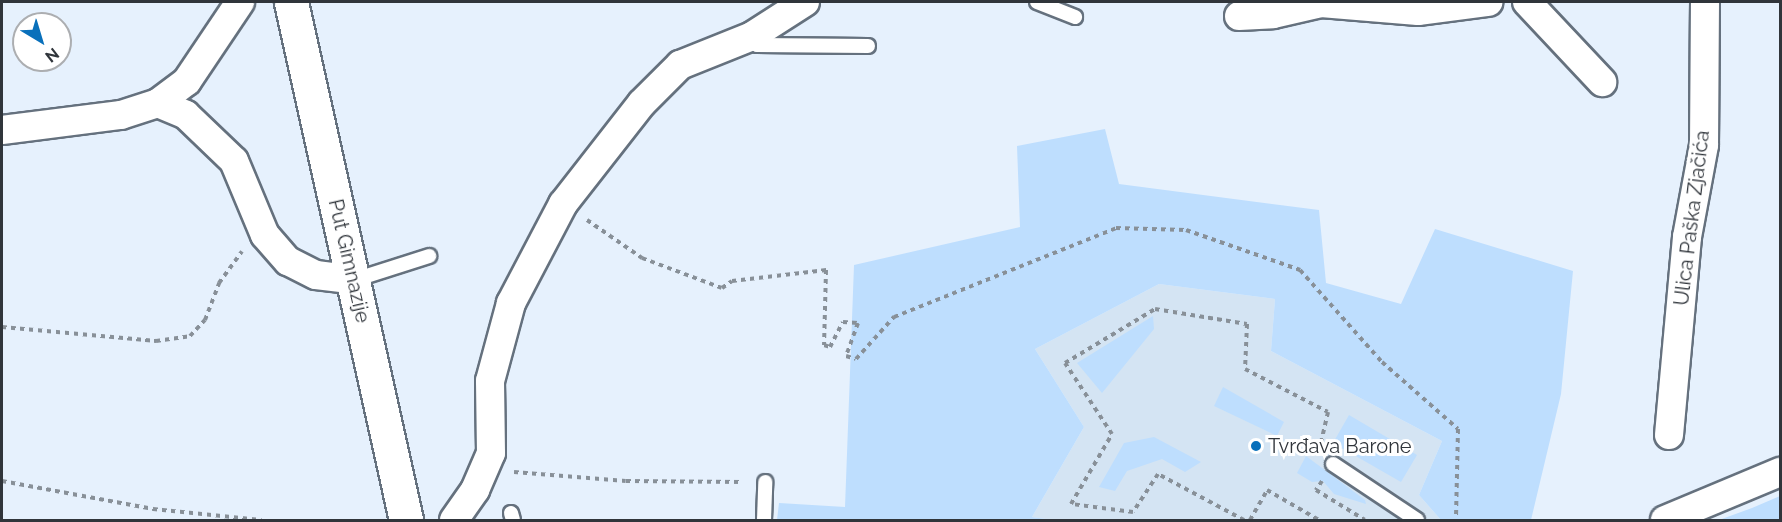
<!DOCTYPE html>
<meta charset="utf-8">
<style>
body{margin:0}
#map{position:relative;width:1782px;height:522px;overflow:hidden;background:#e6f1fd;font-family:Raleway,sans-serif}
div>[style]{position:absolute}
.built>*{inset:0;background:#d4e4f3}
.green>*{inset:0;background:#bedefe}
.path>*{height:4px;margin-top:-2px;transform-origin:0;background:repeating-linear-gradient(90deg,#889098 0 4.5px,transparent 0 9px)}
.roads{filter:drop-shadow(2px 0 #65717e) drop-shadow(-2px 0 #65717e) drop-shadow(0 2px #65717e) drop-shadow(0 -2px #65717e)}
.lane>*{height:14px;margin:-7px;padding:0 7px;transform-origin:7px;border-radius:7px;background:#fff}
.street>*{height:28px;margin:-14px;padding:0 14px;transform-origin:14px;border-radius:14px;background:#fff}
.secondary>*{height:33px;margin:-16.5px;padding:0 16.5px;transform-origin:16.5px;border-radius:16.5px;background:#fff}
.dots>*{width:16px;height:16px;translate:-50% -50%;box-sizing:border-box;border:3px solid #fff;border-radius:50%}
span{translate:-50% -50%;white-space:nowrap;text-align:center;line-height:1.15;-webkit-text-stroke:6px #fff;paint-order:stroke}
.street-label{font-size:20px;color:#30353b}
.poi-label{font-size:20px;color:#30353b}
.left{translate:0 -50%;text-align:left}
.frame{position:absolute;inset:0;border:3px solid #30353b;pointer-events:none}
.north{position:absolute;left:12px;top:12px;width:60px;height:60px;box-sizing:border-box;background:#fff;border:2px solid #acaeb1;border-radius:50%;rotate:142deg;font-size:16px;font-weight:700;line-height:24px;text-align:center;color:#30353b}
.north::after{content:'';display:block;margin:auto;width:21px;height:27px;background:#0970bb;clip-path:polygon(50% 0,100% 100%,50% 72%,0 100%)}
</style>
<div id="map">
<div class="built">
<div style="clip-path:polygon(1159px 284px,1275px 299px,1271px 351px,1442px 441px,1419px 495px,1441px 520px,1053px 520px,1032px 517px,1084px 427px,1035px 349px)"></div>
</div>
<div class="green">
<div style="clip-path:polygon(1105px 129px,1119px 184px,1319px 210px,1326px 283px,1401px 304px,1435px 229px,1573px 271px,1561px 394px,1531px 520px,1441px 520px,1419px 495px,1442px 441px,1271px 351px,1275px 299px,1159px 284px,1035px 349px,1084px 427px,1032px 517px,1053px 520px,777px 520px,779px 503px,845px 507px,854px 265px,1020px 227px,1017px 146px)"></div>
<div style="clip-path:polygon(1153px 316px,1154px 329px,1102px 393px,1077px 363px)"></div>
<div style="clip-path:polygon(1223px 387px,1284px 422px,1277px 436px,1214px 406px)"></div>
<div style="clip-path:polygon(1349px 415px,1417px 455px,1401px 482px,1333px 443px)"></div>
<div style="clip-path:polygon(1154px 437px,1201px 462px,1185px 472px,1162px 459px,1127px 471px,1115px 491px,1099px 487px,1124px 443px)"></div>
<div style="clip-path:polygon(1306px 456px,1365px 500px,1366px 504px,1334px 494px,1323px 481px,1312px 482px,1297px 473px)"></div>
<div style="clip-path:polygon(1780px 496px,1780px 520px,1719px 520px,1752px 508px)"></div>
</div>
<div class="path">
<div style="left:587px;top:220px;width:67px;rotate:34.6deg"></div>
<div style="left:642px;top:258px;width:85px;rotate:20.6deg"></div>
<div style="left:722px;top:288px;width:12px;rotate:-35deg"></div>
<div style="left:732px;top:281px;width:95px;rotate:-6.7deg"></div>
<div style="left:826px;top:270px;width:75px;rotate:91.5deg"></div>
<div style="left:824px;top:345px;width:6px;rotate:18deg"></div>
<div style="left:830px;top:347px;width:28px;rotate:-63deg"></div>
<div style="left:843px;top:322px;width:15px;rotate:4deg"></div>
<div style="left:858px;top:323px;width:35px;rotate:110deg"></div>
<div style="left:846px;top:356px;width:10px;rotate:17deg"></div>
<div style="left:856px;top:359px;width:57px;rotate:-47.9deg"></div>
<div style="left:894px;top:317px;width:239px;rotate:-21.8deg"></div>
<div style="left:1116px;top:228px;width:70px;rotate:1.6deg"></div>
<div style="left:1186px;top:230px;width:121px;rotate:19.3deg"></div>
<div style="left:1300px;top:270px;width:123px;rotate:48.3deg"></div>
<div style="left:1382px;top:362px;width:101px;rotate:41.4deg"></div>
<div style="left:1458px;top:429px;width:91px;rotate:91.3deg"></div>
<div style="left:2px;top:327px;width:155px;rotate:5.2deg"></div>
<div style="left:156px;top:341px;width:34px;rotate:-8deg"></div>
<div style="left:190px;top:336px;width:22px;rotate:-47deg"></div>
<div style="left:205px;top:320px;width:40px;rotate:-69deg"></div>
<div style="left:219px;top:283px;width:39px;rotate:-54deg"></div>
<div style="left:514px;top:472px;width:112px;rotate:4.6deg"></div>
<div style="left:626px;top:481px;width:117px;rotate:0.5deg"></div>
<div style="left:2px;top:481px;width:154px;rotate:10.5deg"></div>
<div style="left:153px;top:509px;width:109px;rotate:5.8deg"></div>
<div style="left:1322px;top:481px;width:11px;rotate:124deg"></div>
<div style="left:1316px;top:490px;width:57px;rotate:31.5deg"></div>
<div style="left:1244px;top:520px;width:98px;rotate:-151.9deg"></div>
<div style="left:1158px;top:474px;width:45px;rotate:123.3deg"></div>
<div style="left:1133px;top:512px;width:63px;rotate:-172.6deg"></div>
<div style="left:1071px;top:504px;width:81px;rotate:-59.6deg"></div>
<div style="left:1112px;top:434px;width:85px;rotate:-123.5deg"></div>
<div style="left:1065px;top:363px;width:105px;rotate:-31deg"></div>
<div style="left:1155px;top:309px;width:93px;rotate:9.3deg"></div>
<div style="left:1247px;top:324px;width:45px;rotate:92.5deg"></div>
<div style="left:1245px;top:369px;width:93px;rotate:27.4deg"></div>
<div style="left:1328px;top:412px;width:36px;rotate:103deg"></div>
<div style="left:1250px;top:520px;width:34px;rotate:-60deg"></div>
<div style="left:1267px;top:490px;width:60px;rotate:30deg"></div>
</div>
<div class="roads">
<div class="lane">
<div style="left:1037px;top:2px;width:41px;rotate:21.5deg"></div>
<div style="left:752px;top:36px;width:10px;rotate:61deg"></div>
<div style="left:757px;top:45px;width:111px;rotate:0.5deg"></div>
<div style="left:354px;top:280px;width:79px;rotate:-17.7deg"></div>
<div style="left:1333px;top:464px;width:101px;rotate:33.7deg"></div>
<div style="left:511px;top:513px;width:7px;rotate:74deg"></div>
<div style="left:764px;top:520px;width:38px;rotate:-88deg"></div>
</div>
<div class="street">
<div style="left:1527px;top:2px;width:110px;rotate:46.8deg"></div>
<div style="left:1239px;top:16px;width:34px;rotate:-3deg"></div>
<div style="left:1273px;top:14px;width:49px;rotate:-12.9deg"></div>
<div style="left:1321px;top:3px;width:97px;rotate:4.7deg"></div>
<div style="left:1418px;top:11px;width:71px;rotate:-7.3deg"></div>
<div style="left:158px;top:103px;width:30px;rotate:23deg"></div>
<div style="left:186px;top:115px;width:66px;rotate:43.8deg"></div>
<div style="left:234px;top:161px;width:80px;rotate:67.3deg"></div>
<div style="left:265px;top:235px;width:35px;rotate:49deg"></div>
<div style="left:288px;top:261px;width:31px;rotate:27deg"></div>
<div style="left:316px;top:275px;width:38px;rotate:7deg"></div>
<div style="left:2px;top:130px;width:120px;rotate:-7.2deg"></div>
<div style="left:121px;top:115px;width:39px;rotate:-18deg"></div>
<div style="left:158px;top:103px;width:36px;rotate:-37deg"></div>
<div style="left:187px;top:81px;width:95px;rotate:-56.1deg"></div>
<div style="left:1669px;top:435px;width:199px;rotate:-84.8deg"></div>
<div style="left:1687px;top:237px;width:94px;rotate:-79.5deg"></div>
<div style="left:1704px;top:145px;width:143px;rotate:-89.6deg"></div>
<div style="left:454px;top:520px;width:37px;rotate:-55deg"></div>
<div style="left:475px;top:490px;width:40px;rotate:-66.6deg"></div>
<div style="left:491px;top:453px;width:72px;rotate:-90.8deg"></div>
<div style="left:490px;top:381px;width:81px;rotate:-74.9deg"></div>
<div style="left:511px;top:303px;width:112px;rotate:-62.3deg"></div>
<div style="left:563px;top:204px;width:128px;rotate:-52deg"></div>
<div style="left:642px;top:103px;width:54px;rotate:-45deg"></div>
<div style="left:680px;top:65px;width:78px;rotate:-21.9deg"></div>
<div style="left:752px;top:36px;width:63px;rotate:-32.7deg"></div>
<div style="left:1665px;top:520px;width:125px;rotate:-22.7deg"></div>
</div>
<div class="secondary">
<div style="left:291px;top:2px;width:531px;rotate:77.48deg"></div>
</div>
</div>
<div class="dots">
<div style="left:1256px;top:446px;background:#0970bb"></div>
</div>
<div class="street-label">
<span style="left:1692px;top:218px;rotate:-83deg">Ulica Paška Zjačića</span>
<span style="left:349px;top:261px;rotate:77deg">Put Gimnazije</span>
</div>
<div class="poi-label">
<span class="left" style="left:1268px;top:446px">Tvrđava Barone</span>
</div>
<div class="frame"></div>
<div class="north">N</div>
</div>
